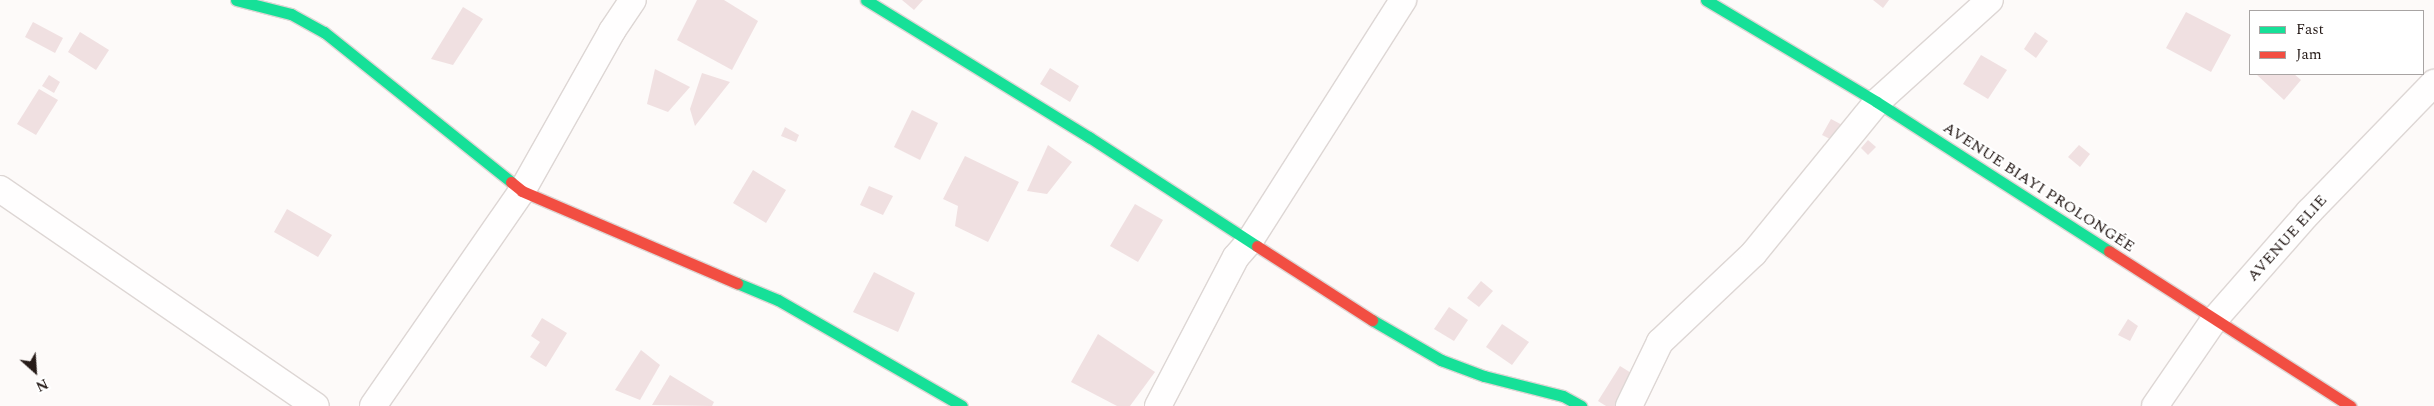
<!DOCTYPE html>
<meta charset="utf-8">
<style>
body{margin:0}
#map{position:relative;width:2434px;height:406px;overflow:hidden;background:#fdfaf9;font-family:Spectral,serif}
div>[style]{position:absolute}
.building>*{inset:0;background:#f0e0e1}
.roads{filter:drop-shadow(1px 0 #ddd6d4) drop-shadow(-1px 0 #ddd6d4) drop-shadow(0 1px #ddd6d4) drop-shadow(0 -1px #ddd6d4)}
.street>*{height:26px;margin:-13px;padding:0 13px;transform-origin:13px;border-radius:13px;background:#fffefe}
.fast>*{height:11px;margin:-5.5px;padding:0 5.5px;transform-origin:5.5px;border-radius:5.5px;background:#16e098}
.jam>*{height:11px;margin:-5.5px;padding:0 5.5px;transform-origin:5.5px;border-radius:5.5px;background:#f24e42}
span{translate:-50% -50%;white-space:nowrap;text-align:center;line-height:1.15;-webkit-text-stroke:4px #fff;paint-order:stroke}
.street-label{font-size:16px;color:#261b18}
.legend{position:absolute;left:2249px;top:10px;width:175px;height:65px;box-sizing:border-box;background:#fff;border:1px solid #a8a4a3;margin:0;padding:6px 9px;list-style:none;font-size:15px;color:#261b18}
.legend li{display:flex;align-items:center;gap:10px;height:25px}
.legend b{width:25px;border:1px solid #a8a4a3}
.north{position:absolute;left:10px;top:346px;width:50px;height:50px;-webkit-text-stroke:4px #fff;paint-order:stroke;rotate:154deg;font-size:14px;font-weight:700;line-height:20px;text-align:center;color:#261b18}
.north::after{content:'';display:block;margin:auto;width:18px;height:22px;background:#261b18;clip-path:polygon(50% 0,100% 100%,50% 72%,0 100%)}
</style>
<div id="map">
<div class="building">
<div style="clip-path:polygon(697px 0,724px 0,758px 21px,732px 70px,677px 40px)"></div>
<div style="clip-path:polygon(902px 0,923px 0,914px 10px)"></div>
<div style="clip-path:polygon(1873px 0,1889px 0,1883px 8px)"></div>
<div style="clip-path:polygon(463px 7px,483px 19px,453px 65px,431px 59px)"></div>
<div style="clip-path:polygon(2186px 12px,2231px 35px,2211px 72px,2166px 48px)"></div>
<div style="clip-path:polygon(33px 22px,63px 38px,55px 53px,25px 37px)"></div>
<div style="clip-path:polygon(80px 32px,109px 50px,96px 70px,68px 52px)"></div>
<div style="clip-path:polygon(2035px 32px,2048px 41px,2036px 58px,2024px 49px)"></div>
<div style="clip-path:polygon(1981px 55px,2007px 70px,1988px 99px,1963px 84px)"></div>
<div style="clip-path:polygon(1050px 68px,1079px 86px,1070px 102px,1040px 84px)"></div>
<div style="clip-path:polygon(655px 69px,690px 87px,668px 112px,647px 104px)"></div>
<div style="clip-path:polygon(702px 73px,730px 82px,695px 126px,690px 109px)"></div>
<div style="clip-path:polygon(2256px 74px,2294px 74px,2301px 80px,2284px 100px)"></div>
<div style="clip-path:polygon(49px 75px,60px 82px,54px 93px,42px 86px)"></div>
<div style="clip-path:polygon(39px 89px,58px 100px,36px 135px,17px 124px)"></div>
<div style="clip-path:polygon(912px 110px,938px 123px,920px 160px,894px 147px)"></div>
<div style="clip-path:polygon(1831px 119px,1846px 127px,1838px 143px,1822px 135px)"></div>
<div style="clip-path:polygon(785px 127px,799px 135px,796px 142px,781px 136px)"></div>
<div style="clip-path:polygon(1868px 140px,1876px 147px,1868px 155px,1861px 148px)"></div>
<div style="clip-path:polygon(1048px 145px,1072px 162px,1047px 194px,1027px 191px)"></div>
<div style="clip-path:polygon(2079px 145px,2090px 154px,2080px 167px,2068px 157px)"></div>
<div style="clip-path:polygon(965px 156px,1019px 182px,988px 242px,955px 226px,958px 206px,943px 199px)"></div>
<div style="clip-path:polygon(753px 170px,786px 190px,766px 223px,733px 203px)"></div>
<div style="clip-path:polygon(869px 186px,893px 196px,883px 215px,860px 205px)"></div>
<div style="clip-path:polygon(1135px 204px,1163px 220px,1138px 262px,1110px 246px)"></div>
<div style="clip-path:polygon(287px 209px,332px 235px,318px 257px,274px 232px)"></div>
<div style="clip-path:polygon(874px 272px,915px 293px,898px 332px,853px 312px)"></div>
<div style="clip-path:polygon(1481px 281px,1493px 291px,1479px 307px,1467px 298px)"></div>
<div style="clip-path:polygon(1449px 307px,1468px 320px,1454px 341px,1434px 329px)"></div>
<div style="clip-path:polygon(542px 318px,567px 333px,546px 367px,530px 357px,540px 342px,531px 336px)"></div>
<div style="clip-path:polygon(2128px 319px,2138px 326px,2130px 341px,2118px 335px)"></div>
<div style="clip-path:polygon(1502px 324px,1529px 342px,1512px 365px,1486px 347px)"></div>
<div style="clip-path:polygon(1098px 334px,1155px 372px,1130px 406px,1117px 406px,1071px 382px)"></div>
<div style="clip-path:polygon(641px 350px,660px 365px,640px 400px,615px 390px)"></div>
<div style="clip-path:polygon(1620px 366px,1636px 376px,1615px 406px,1606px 406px,1598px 401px)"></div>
<div style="clip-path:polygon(670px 375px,714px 402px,712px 406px,652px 405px)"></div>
</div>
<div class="roads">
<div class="street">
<div style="left:0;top:189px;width:383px;rotate:34.5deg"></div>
<div style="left:373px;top:406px;width:262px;rotate:-55.3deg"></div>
<div style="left:522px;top:191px;width:184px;rotate:-60.6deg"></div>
<div style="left:612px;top:31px;width:37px;rotate:-56deg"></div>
<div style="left:1158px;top:406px;width:168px;rotate:-62.4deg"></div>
<div style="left:1236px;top:257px;width:20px;rotate:-49deg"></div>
<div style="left:1249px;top:242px;width:287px;rotate:-57.5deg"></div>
<div style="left:1629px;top:406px;width:71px;rotate:-64.2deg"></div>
<div style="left:1660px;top:342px;width:129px;rotate:-43.4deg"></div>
<div style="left:1754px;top:253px;width:195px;rotate:-50.8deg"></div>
<div style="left:1877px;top:102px;width:152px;rotate:-42.1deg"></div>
<div style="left:2155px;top:406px;width:104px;rotate:-55.5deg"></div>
<div style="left:2214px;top:320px;width:144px;rotate:-48.7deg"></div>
<div style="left:2309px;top:212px;width:180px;rotate:-45.9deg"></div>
</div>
<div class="fast">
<div style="left:236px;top:0;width:57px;rotate:14.3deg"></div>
<div style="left:291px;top:14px;width:38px;rotate:29deg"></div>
<div style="left:324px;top:32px;width:240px;rotate:38.7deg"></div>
<div style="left:866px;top:0;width:262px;rotate:31.6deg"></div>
<div style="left:1089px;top:137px;width:200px;rotate:33deg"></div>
<div style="left:1706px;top:0;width:199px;rotate:30.8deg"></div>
<div style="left:1877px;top:102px;width:276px;rotate:32.7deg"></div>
<div style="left:737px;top:283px;width:44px;rotate:22.5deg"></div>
<div style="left:778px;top:300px;width:212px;rotate:29.9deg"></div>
<div style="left:1372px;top:320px;width:80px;rotate:30.1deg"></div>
<div style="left:1441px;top:360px;width:46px;rotate:20.4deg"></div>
<div style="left:1484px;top:376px;width:81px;rotate:14.2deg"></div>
<div style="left:1563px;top:396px;width:21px;rotate:29deg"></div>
</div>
<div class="jam">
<div style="left:511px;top:182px;width:14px;rotate:39deg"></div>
<div style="left:522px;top:191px;width:234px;rotate:23.2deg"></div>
<div style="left:1257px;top:246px;width:137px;rotate:32.8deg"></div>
<div style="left:2109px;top:251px;width:287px;rotate:32.7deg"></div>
</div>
</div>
<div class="street-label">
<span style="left:2039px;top:187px;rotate:33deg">AVENUE BIAYI PROLONGÉE</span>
<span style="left:2287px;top:238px;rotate:-48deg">AVENUE ELIE</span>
</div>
<ul class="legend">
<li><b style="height:6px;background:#16e098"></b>Fast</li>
<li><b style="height:6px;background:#f24e42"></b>Jam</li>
</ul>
<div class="north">N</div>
</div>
